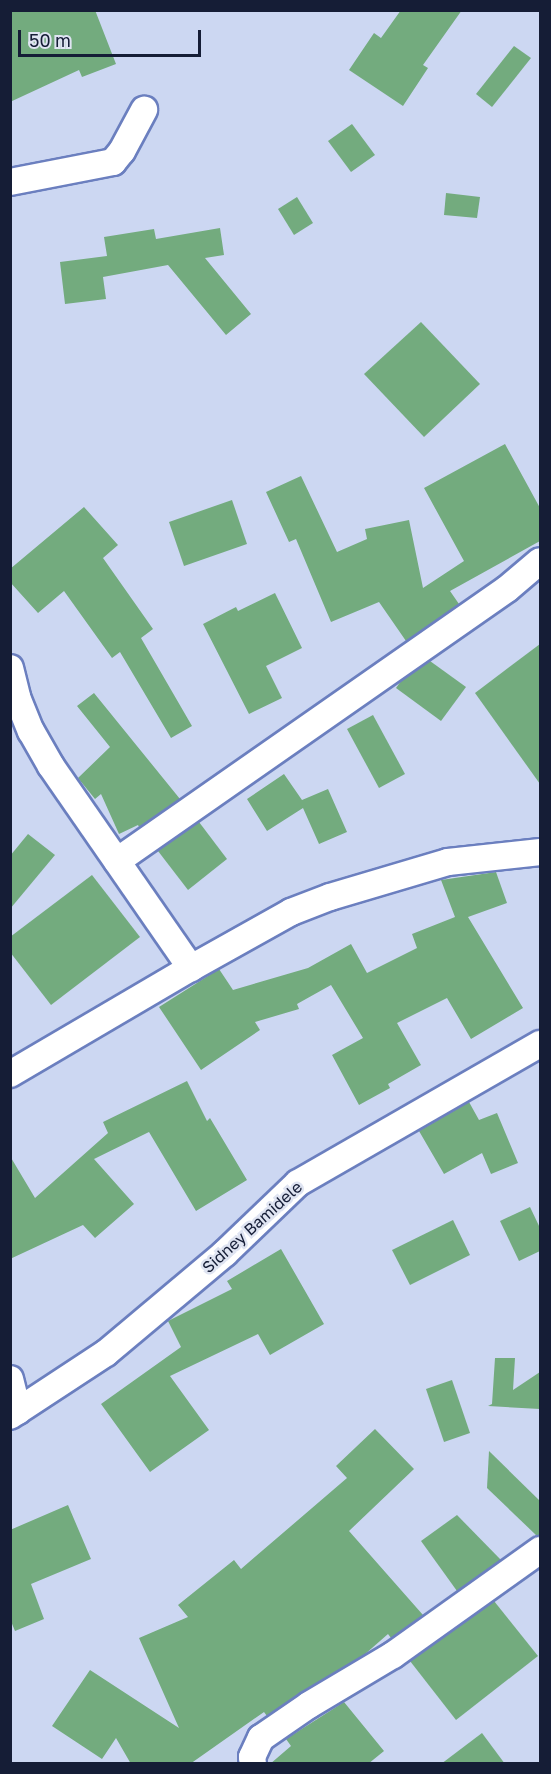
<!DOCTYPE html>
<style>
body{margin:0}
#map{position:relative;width:551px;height:1774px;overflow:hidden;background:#ccd7f2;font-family:"Golos Text",sans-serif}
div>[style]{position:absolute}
.building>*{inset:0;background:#73ab7e}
.roads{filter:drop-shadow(2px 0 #6b7fbf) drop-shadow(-2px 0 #6b7fbf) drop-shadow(0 2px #6b7fbf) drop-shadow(0 -2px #6b7fbf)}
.minor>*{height:26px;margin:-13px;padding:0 13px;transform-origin:13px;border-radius:13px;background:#fff}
span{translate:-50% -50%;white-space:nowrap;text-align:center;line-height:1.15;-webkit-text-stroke:5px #dfe4f2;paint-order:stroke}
.street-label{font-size:16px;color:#151d36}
.frame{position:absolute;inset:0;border:12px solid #151d36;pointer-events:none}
.scale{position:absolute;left:18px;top:30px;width:183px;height:27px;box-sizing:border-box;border:3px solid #151d36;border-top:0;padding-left:8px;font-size:18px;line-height:21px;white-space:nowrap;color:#151d36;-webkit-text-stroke:4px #dfe4f2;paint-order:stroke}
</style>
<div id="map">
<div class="building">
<div style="clip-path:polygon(10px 10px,95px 10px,116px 64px,82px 77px,79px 70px,10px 102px)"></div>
<div style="clip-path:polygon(401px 10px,462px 10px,423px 65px,428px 68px,403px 106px,349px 70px,374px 33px,381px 38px)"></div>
<div style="clip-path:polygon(514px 46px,531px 58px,492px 107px,476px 94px)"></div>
<div style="clip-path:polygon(352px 124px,375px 155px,351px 172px,328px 141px)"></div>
<div style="clip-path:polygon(446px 193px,480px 197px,477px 218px,444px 215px)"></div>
<div style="clip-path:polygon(297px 197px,313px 223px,294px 235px,278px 209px)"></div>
<div style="clip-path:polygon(220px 228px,224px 255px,205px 258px,251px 314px,226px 335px,168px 265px,103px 277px,106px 299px,65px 304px,60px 262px,107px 256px,104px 237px,154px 229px,156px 239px)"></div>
<div style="clip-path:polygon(421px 322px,480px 384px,424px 437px,364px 374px)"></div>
<div style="clip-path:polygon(505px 444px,540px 508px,540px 541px,450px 591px,459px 604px,406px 641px,379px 602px,331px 622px,296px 539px,289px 542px,266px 492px,301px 476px,337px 552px,367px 539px,365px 529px,409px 520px,423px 588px,464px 561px,424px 488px)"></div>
<div style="clip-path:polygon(232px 500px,247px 544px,184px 566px,169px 522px)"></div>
<div style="clip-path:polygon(84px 507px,118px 545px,103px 558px,153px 629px,141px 638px,192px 726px,171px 738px,120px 652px,112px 658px,64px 591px,38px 613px,10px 582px,10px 569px)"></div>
<div style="clip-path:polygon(275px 593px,302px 648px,266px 666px,282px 698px,249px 714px,203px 624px,236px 607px,238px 611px)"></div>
<div style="clip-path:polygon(540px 644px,540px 784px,475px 693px)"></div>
<div style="clip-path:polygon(430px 661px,466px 687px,441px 721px,396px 688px,401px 681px)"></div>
<div style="clip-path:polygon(94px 693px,180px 799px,139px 827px,138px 825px,119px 834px,101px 794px,95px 799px,78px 778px,110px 747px,77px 706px)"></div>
<div style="clip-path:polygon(373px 715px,405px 774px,379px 788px,347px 729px)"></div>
<div style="clip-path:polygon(284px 774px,302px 800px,328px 789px,347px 832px,319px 844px,303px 808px,267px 831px,247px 799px)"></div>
<div style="clip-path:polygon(199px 822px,227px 859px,188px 890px,158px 851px)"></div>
<div style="clip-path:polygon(28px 834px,55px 855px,10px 909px,10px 856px)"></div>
<div style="clip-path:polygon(496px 872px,507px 903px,468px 917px,523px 1008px,471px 1039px,447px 998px,397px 1023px,421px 1065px,388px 1084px,390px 1088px,359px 1105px,332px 1055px,363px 1038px,331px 985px,297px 1004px,299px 1009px,255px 1022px,260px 1030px,201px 1070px,159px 1007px,219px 969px,233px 990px,308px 968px,351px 944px,367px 973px,417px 948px,412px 934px,455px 917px,441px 880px)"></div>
<div style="clip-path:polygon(92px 875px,140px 937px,51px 1005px,10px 952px,10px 937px)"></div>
<div style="clip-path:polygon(187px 1081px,207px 1121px,210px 1118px,247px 1180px,196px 1211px,149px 1132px,94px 1159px,134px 1204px,95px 1238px,83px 1225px,10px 1259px,10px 1156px,35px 1198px,108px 1133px,103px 1122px)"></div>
<div style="clip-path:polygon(469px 1102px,479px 1120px,497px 1113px,518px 1163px,491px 1174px,482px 1153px,444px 1174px,419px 1131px)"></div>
<div style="clip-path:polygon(530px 1207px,540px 1228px,540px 1251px,519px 1261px,500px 1221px)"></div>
<div style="clip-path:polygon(453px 1220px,470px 1255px,410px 1285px,392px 1250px)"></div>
<div style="clip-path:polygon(281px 1249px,324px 1324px,270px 1355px,258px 1334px,170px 1376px,209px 1430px,150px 1472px,101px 1404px,181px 1347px,168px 1321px,232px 1289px,227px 1281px)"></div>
<div style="clip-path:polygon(495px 1358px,515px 1358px,513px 1390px,540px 1372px,540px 1409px,488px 1406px,492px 1404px)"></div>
<div style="clip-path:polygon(452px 1380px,470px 1433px,444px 1442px,426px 1389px)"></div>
<div style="clip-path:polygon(375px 1429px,414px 1469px,349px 1531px,423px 1615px,391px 1638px,388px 1634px,364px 1655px,267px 1716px,264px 1712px,190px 1764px,131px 1764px,116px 1738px,102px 1759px,52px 1726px,90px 1670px,179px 1728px,139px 1638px,188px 1617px,178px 1605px,234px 1560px,241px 1569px,347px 1478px,336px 1466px)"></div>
<div style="clip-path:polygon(489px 1451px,540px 1501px,540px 1535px,537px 1536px,487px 1488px)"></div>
<div style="clip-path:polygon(68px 1505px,91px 1559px,31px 1584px,44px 1619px,15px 1631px,10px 1619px,10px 1530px)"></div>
<div style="clip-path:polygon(457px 1515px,501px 1560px,457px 1591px,421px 1541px)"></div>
<div style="clip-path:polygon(494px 1601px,538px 1656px,456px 1720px,410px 1661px)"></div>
<div style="clip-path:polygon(344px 1702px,384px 1751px,368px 1764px,270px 1764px,291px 1746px,286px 1739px)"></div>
<div style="clip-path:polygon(482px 1733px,505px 1764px,441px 1764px)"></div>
</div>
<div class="roads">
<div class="minor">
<div style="left:10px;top:182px;width:105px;rotate:-11deg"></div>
<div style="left:113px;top:162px;width:14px;rotate:-51deg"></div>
<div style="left:122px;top:151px;width:47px;rotate:-61.8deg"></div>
<div style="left:10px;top:668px;width:30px;rotate:76deg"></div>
<div style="left:17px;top:697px;width:37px;rotate:68deg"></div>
<div style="left:31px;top:731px;width:40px;rotate:60.3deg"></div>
<div style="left:51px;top:766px;width:246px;rotate:55.3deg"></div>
<div style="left:191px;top:968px;width:115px;rotate:-29.2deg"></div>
<div style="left:291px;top:912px;width:42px;rotate:-21deg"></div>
<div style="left:330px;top:897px;width:123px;rotate:-16.5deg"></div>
<div style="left:448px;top:862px;width:93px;rotate:-6.2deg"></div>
<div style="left:117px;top:861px;width:475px;rotate:-34.9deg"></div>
<div style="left:507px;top:589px;width:43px;rotate:-40.3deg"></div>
<div style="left:10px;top:1074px;width:210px;rotate:-30.4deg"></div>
<div style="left:10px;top:1379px;width:33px;rotate:76deg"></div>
<div style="left:10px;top:1416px;width:115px;rotate:-33.3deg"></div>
<div style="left:106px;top:1353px;width:155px;rotate:-40deg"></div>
<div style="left:225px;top:1253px;width:101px;rotate:-43.8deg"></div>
<div style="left:298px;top:1183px;width:279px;rotate:-29.9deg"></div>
<div style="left:253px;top:1764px;width:7px;rotate:-98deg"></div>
<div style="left:252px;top:1757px;width:21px;rotate:-65deg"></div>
<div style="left:261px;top:1738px;width:58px;rotate:-34.5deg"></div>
<div style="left:309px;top:1705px;width:98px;rotate:-30.8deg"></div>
<div style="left:393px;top:1655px;width:181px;rotate:-35.5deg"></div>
</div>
</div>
<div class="street-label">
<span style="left:252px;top:1227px;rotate:-42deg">Sidney Bamidele</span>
</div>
<div class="frame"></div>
<div class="scale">50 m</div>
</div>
